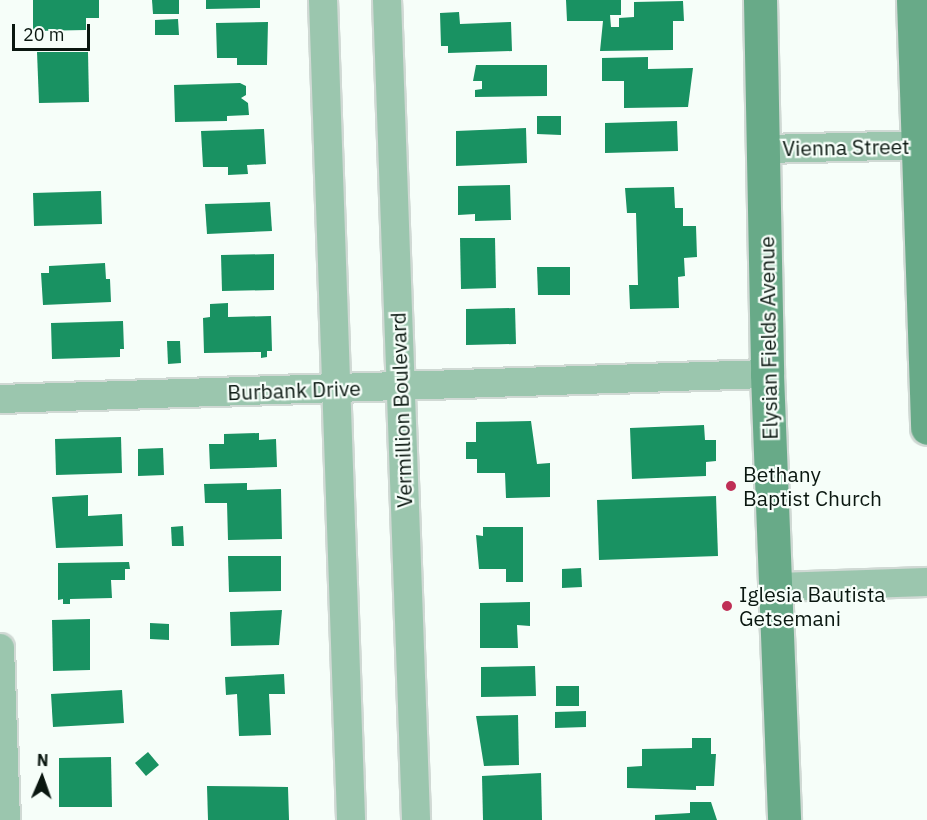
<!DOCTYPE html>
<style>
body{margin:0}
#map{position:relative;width:927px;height:820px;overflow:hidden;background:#f6fef9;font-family:"IBM Plex Sans",sans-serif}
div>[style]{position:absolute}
.building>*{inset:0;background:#199262}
.roads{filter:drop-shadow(2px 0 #d0d9d4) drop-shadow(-2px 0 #d0d9d4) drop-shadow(0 2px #d0d9d4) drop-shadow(0 -2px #d0d9d4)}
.street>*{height:28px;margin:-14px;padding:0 14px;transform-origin:14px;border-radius:14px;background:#9bc6ae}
.secondary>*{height:33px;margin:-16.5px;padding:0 16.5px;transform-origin:16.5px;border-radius:16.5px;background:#68aa88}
.dots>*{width:16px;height:16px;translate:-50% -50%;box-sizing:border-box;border:3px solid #f6fef9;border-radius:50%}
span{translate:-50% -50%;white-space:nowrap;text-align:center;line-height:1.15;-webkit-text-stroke:4.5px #f6fef9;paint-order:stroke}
.street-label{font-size:21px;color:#0a1710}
.poi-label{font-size:21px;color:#0a1710}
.left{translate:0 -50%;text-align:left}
.north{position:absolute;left:12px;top:748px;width:60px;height:60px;-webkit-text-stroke:4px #f6fef9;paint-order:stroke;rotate:2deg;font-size:16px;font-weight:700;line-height:24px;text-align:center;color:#0a1710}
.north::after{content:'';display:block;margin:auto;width:21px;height:27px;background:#0a1710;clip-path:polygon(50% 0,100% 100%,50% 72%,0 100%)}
.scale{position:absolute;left:12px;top:24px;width:78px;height:27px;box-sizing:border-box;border:3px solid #0a1710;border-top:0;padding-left:8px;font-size:18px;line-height:21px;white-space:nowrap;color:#0a1710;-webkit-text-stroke:4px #f6fef9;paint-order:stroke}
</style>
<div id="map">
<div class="building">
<div style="clip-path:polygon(33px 0,99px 0,99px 18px,86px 18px,86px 30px,33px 31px)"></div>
<div style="clip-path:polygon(152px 0,179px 0,179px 14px,153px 14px)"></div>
<div style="clip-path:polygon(206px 0,260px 0,260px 8px,206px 9px)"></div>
<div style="clip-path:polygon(566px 0,621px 0,621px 15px,610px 15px,611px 27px,619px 27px,619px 18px,634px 17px,634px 2px,683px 1px,684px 21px,673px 21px,673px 50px,600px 51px,603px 21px,567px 21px)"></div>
<div style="clip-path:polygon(459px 12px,460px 24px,511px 22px,512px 51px,448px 53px,448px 46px,441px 46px,440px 13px)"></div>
<div style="clip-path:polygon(178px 19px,179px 35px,155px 35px,155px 20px)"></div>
<div style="clip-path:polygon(268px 22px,267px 65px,237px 65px,237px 58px,217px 58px,216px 23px)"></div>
<div style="clip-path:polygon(37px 52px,88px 52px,89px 102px,39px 103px)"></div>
<div style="clip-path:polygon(648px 57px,648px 69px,693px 68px,688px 107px,624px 108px,624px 81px,602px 81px,602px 58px)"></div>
<div style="clip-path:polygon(476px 65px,547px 65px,547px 96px,475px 97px,475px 90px,482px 89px,482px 81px,473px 81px)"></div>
<div style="clip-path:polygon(240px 83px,246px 86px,246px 95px,241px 98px,248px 103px,249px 115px,227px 116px,227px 121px,175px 122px,174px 85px)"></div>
<div style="clip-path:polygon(537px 116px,561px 116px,561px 135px,537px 134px)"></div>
<div style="clip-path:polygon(677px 121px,678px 151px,605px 153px,605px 123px)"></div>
<div style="clip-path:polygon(526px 128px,527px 163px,456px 166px,456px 131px)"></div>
<div style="clip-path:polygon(264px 129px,266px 164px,247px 165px,248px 174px,228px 175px,228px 167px,203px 167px,201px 131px)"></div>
<div style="clip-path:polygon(510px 185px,511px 220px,475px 221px,475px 214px,458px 215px,458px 186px)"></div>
<div style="clip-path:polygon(674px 187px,675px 208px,683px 208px,683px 226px,696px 226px,697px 257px,684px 258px,685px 276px,678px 277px,679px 308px,630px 309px,629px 285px,638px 285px,636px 213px,627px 213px,625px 188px)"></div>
<div style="clip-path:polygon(101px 191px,102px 224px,34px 226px,33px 193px)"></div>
<div style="clip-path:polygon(270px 202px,272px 231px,207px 234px,205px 204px)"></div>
<div style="clip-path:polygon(460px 238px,495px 238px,496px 288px,461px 289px)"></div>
<div style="clip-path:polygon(274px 254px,274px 290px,222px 291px,221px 255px)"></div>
<div style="clip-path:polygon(105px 263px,106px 279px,110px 279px,111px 302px,43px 305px,41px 273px,49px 273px,49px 266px)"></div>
<div style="clip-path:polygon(537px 267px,570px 267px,570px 295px,538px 295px)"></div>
<div style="clip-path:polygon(228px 303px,228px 317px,271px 316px,272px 351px,267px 351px,267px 357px,261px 358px,261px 352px,204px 353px,203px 318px,210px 317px,210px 304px)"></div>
<div style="clip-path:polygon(515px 308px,516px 344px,466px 345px,466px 309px)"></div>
<div style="clip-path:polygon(123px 321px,124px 349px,120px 349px,120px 357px,52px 359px,51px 323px)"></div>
<div style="clip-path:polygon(167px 341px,180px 341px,181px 363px,168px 364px)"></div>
<div style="clip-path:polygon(531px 421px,537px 464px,550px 463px,550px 497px,506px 498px,505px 473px,477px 473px,477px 459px,466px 459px,466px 442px,476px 442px,476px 422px)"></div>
<div style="clip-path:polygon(704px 425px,705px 440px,716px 440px,716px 461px,706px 462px,706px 476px,632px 479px,630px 428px)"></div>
<div style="clip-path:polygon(259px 433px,259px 440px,276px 439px,277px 467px,210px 469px,209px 444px,224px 444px,224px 434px)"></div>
<div style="clip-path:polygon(121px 437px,122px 473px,56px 475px,55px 439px)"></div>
<div style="clip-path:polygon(163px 448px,164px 475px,138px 476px,138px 449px)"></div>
<div style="clip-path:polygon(247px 483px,247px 490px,281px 489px,282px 539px,228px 540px,227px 503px,205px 503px,204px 484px)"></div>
<div style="clip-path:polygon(88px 495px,88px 516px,122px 514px,123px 546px,56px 548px,52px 497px)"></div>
<div style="clip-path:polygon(716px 496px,718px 556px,599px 560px,597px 500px)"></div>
<div style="clip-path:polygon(183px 526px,184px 546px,172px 546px,171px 527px)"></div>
<div style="clip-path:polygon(483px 527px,523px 527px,523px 582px,506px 582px,506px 569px,479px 569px,476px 535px,483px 536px)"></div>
<div style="clip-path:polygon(228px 556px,281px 556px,281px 591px,229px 592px)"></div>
<div style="clip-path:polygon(129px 562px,130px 569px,125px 569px,125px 580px,111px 580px,112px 598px,70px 599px,70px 604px,63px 604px,63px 599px,58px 600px,58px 563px)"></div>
<div style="clip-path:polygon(581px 568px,582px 587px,562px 588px,562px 569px)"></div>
<div style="clip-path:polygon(530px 602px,530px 626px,517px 625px,518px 648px,480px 648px,480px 603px)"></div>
<div style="clip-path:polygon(282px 610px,279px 645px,231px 646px,230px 612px)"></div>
<div style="clip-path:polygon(90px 619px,90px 670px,53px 671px,52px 620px)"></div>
<div style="clip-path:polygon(150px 623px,169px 624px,169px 640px,150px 639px)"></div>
<div style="clip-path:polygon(535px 666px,536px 696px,481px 697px,481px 667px)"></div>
<div style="clip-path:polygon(284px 674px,285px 694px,269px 694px,271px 735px,239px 736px,237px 694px,226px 695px,225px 677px)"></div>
<div style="clip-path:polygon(556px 686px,579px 686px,579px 706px,556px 706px)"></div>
<div style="clip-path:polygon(122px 690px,124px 723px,53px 727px,51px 694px)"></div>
<div style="clip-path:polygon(586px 711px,586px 727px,555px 728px,555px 712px)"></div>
<div style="clip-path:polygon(518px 715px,519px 765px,484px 766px,476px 716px)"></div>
<div style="clip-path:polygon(692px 738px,711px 738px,711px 754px,716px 754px,714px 786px,696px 786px,696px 790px,627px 788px,627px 767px,642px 766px,642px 749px,692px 748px)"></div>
<div style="clip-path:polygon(148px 752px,159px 765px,146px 776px,135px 763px)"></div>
<div style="clip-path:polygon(111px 757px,112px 807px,59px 807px,59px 758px)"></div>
<div style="clip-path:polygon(541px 773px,542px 820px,483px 820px,482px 776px)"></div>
<div style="clip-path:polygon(207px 786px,288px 787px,289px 820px,208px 820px)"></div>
<div style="clip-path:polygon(690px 802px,711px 802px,717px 820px,655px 820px,655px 815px,690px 813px)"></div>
</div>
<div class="roads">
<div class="street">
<div style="left:323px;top:0;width:820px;rotate:88.04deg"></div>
<div style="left:387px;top:0;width:821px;rotate:87.97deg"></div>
<div style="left:765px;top:149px;width:162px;rotate:-1.4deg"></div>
<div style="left:0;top:399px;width:767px;rotate:-1.87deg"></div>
<div style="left:777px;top:587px;width:150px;rotate:-1.9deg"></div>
<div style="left:0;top:648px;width:172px;rotate:88deg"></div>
</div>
<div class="secondary">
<div style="left:760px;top:0;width:374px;rotate:88.9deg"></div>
<div style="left:767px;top:374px;width:446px;rotate:87.8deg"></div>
<div style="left:913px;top:0;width:428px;rotate:88.1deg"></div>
</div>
</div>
<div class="dots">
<div style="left:731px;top:486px;background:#bf2f56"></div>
<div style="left:727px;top:606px;background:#bf2f56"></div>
</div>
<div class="street-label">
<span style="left:846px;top:147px;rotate:-1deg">Vienna Street</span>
<span style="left:768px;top:338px;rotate:-91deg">Elysian Fields Avenue</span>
<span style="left:294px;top:390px;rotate:-2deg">Burbank Drive</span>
<span style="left:401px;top:410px;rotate:-92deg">Vermillion Boulevard</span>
</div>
<div class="poi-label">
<span class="left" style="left:743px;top:486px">Bethany<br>Baptist Church</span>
<span class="left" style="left:739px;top:606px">Iglesia Bautista<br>Getsemani</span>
</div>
<div class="north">N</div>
<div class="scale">20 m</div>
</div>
